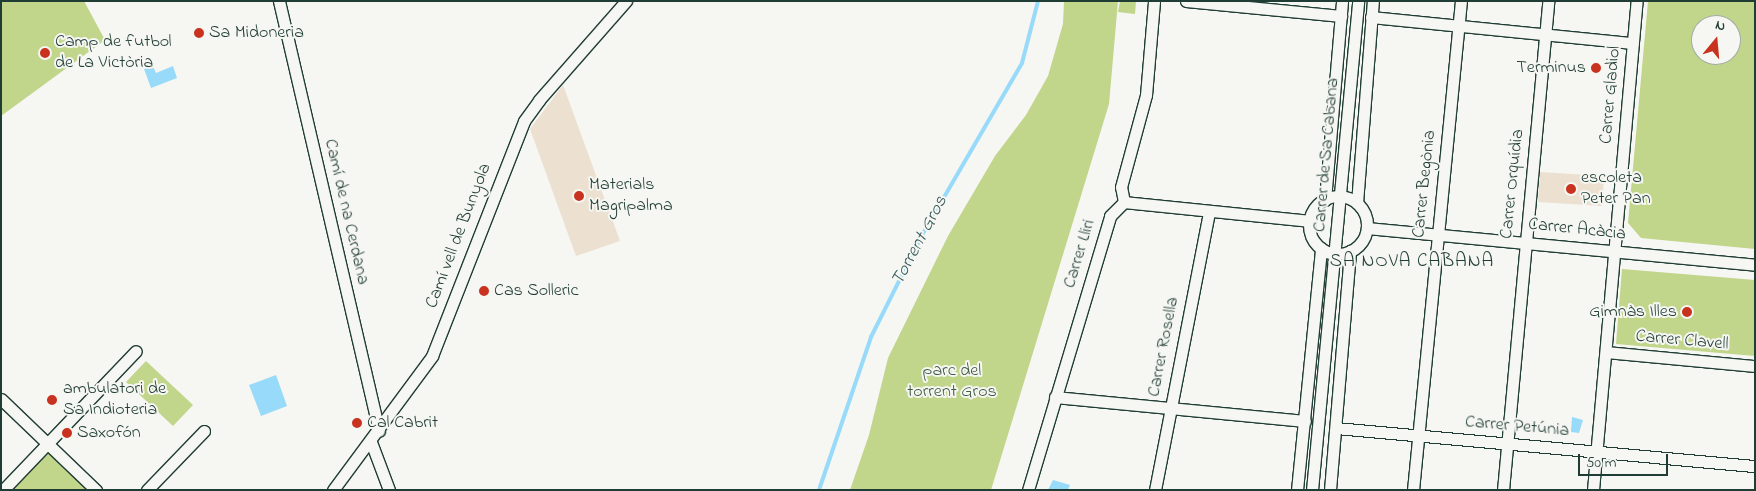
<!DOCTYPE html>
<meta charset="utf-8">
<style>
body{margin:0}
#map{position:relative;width:1756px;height:491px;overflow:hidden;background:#f6f6f2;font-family:"Indie Flower",sans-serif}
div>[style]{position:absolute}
.built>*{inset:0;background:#ece0d1}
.green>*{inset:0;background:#c1d58b}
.water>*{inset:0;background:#98dafa}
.stream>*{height:4px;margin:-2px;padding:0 2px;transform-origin:2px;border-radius:2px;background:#98dafa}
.roads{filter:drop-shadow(1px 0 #1f3d34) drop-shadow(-1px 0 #1f3d34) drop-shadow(0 1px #1f3d34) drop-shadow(0 -1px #1f3d34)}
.minor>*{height:11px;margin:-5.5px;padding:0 5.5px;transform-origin:5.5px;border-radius:5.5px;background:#f6f6f2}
.minor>.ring{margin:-5.5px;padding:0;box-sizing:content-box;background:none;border:11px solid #f6f6f2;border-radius:50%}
.dots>*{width:14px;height:14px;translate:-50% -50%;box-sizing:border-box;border:2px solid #f6f6f2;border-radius:50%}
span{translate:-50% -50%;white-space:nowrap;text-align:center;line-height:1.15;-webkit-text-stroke:4px #f6f6f2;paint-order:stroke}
.poi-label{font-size:18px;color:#1f3d34}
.left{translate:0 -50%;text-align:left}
.right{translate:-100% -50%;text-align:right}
.street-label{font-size:18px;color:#1f3d34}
.park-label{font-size:18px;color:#3f5b45}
.water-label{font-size:19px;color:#375c5c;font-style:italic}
.neighbourhood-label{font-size:19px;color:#1f3d34;letter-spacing:1px}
.frame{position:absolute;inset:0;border:2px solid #1f3d34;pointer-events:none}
.north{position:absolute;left:1691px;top:15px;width:50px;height:50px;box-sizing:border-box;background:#f6f6f2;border:1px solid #a0aca6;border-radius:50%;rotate:17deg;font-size:14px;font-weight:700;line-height:20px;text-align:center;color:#1f3d34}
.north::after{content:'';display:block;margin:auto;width:18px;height:22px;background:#c8321e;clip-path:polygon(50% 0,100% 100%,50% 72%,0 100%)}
.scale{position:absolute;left:1578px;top:454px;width:90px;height:22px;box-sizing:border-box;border:2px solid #1f3d34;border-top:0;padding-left:6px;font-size:15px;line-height:18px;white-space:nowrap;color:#1f3d34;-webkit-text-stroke:4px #f6f6f2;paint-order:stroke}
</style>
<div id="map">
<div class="built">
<div style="clip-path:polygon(563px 85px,620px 241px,576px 256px,530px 129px)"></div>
<div style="clip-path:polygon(1540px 172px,1604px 176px,1602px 206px,1538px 202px)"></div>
</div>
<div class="green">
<div style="clip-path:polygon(1px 1px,84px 1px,105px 40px,1px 116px)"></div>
<div style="clip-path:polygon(1064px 1px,1118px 1px,1109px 104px,991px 490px,850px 490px,869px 435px,888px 358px,948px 236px,995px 156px,1026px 115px,1048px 76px,1063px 24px)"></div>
<div style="clip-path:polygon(1120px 1px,1136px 1px,1135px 14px,1118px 12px)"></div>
<div style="clip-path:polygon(evenodd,1648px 1px,1755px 1px,1755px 249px,1641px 238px,1628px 223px,1648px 1px,1701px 25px,1731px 25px,1731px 55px,1701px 55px,1701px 25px)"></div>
<div style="clip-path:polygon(1622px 269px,1755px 280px,1755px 356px,1616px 344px)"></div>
<div style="clip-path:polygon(146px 361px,193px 405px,173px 426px,126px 382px)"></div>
<div style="clip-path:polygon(47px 443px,96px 490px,3px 490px)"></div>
</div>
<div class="water">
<div style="clip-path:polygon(153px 66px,156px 73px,173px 66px,177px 78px,151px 88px,144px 69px)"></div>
<div style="clip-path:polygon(276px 375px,287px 406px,261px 416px,249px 385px)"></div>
<div style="clip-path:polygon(1572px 417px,1583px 420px,1579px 433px,1571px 432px)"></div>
<div style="clip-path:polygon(1053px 480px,1070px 485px,1068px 490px,1048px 490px)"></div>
</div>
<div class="stream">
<div style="left:819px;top:490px;width:162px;rotate:-71.2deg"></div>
<div style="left:871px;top:337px;width:114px;rotate:-63.4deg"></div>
<div style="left:922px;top:235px;width:199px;rotate:-59.8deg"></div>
<div style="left:1022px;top:63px;width:64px;rotate:-75.5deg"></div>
</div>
<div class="roads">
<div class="minor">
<div style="left:279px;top:1px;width:441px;rotate:76.9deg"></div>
<div style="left:1186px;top:1px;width:156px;rotate:5.5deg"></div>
<div style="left:1371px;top:17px;width:263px;rotate:5.7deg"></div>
<div class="ring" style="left:1309px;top:196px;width:47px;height:47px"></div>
<div style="left:1325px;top:200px;width:200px;rotate:-85.1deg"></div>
<div style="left:1124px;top:202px;width:187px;rotate:5.8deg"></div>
<div style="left:1357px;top:203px;width:203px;rotate:-85.5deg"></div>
<div style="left:1367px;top:228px;width:390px;rotate:5.4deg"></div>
<div style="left:1606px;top:352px;width:150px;rotate:5.4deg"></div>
<div style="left:1055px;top:397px;width:251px;rotate:5.5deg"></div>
<div style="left:1px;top:399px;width:132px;rotate:43.8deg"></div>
<div style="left:1336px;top:428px;width:421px;rotate:5.2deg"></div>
<div style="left:371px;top:442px;width:51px;rotate:69.4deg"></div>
<div style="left:3px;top:490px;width:192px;rotate:-46.3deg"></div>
<div style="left:147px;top:490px;width:82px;rotate:-46deg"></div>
<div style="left:333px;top:490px;width:167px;rotate:-53.5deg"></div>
<div style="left:432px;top:356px;width:252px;rotate:-68.6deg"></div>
<div style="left:524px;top:121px;width:26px;rotate:-54deg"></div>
<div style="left:539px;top:100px;width:132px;rotate:-48.7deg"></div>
<div style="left:1028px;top:490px;width:286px;rotate:-73.3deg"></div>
<div style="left:1110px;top:216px;width:20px;rotate:-45deg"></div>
<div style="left:1124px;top:202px;width:15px;rotate:-101deg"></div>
<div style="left:1121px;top:187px;width:95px;rotate:-74.8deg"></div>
<div style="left:1146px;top:95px;width:94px;rotate:-85.1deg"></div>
<div style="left:1155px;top:490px;width:284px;rotate:-79deg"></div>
<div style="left:1297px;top:490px;width:243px;rotate:-84.3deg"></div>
<div style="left:1312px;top:490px;width:491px;rotate:-84.6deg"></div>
<div style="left:1330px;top:490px;width:240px;rotate:-85.2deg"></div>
<div style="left:1413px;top:490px;width:491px;rotate:-84.4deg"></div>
<div style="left:1503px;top:490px;width:491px;rotate:-84.7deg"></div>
<div style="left:1593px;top:490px;width:491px;rotate:-84.9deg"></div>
</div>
</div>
<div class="dots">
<div style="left:199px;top:33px;background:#c8321e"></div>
<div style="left:45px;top:53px;background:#c8321e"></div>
<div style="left:1596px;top:68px;background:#c8321e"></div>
<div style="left:1571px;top:189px;background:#c8321e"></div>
<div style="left:579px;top:196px;background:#c8321e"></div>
<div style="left:484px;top:291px;background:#c8321e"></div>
<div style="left:1687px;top:312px;background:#c8321e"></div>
<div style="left:52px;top:400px;background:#c8321e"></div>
<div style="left:357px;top:423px;background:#c8321e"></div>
<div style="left:67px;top:433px;background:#c8321e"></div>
</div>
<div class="poi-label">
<span class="left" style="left:209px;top:33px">Sa Midoneria</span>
<span class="left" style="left:55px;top:53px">Camp de futbol<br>de La Victòria</span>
<span class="right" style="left:1586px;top:68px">Terminus</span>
<span class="left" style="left:1581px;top:189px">escoleta<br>Peter Pan</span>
<span class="left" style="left:589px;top:196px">Materials<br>Magripalma</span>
<span class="left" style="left:494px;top:291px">Cas Solleric</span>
<span class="right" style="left:1677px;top:312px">Gimnàs Illes</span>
<span class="left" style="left:63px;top:400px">ambulatori de<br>Sa Indioteria</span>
<span class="left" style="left:367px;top:423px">Cal Cabrit</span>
<span class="left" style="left:77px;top:433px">Saxofón</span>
</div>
<div class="street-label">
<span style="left:1611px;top:95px;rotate:-85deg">Carrer Gladiol</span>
<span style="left:1327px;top:155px;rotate:-85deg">Carrer de Sa Cabana</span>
<span style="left:1425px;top:184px;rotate:-84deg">Carrer Begònia</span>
<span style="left:1513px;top:184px;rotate:-84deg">Carrer Orquídia</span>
<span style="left:346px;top:212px;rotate:77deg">Camí de na Cerdana</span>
<span style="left:1577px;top:230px;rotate:6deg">Carrer Acàcia</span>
<span style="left:459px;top:236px;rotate:-69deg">Camí vell de Bunyola</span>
<span style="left:1080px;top:254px;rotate:-73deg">Carrer Lliri</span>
<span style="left:1682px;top:341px;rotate:5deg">Carrer Clavell</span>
<span style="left:1164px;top:347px;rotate:-79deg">Carrer Rosella</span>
<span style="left:1517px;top:427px;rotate:5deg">Carrer Petúnia</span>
</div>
<div class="park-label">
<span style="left:952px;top:382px">parc del<br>torrent Gros</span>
</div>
<div class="water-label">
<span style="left:920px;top:241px;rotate:-62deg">Torrent Gros</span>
</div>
<div class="neighbourhood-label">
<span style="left:1412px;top:262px">SA NOVA CABANA</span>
</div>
<div class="frame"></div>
<div class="north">N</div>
<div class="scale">50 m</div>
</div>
